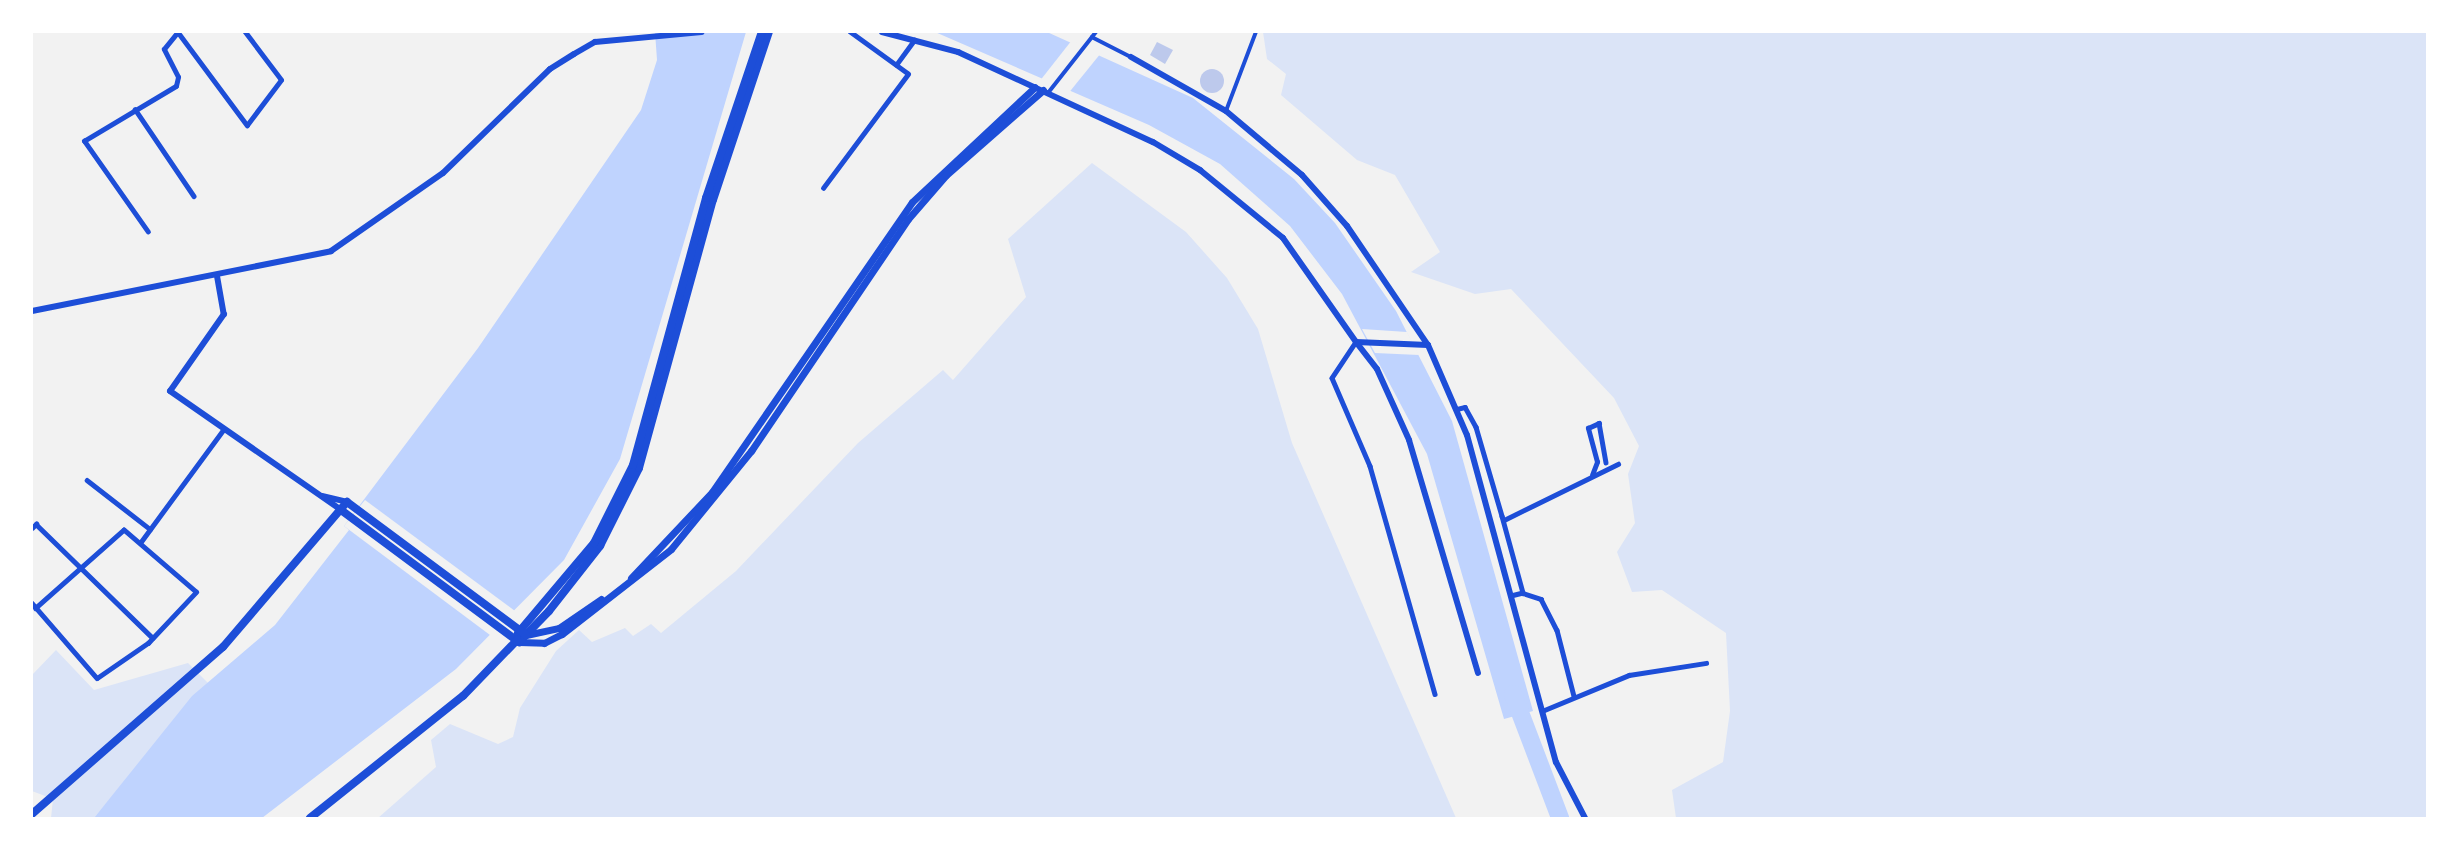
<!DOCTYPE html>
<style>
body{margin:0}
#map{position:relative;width:2459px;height:850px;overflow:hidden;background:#f2f2f2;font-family:"IBM Plex Sans",sans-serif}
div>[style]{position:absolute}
.green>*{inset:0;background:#dbe4f7}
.water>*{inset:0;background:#bfd3fe}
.pier>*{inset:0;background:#f2f2f2}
.river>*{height:18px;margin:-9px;padding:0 9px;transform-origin:9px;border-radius:9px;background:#bfd3fe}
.building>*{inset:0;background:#bdc9ec}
.round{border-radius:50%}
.pedestrian>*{height:3.5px;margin:-1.75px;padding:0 1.75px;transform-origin:1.75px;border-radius:1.75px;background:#1d4ed8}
.minor>*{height:4.5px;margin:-2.25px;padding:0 2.25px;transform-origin:2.25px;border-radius:2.25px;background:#1d4ed8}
.tertiary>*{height:6px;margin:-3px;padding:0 3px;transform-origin:3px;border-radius:3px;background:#1d4ed8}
.secondary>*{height:7px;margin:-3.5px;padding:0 3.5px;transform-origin:3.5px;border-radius:3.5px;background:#1d4ed8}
.primary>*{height:8px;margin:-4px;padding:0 4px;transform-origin:4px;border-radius:4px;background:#1d4ed8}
span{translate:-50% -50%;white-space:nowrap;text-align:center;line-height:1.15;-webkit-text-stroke:5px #fff;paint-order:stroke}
.frame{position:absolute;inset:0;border:33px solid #fff;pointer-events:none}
</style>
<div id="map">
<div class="green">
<div style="clip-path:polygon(1263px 32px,2427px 32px,2427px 818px,1676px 818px,1672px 790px,1723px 762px,1730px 711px,1726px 633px,1662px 590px,1632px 592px,1617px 552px,1635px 523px,1628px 474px,1639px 446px,1614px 398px,1511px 289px,1475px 294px,1411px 272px,1440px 252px,1395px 175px,1357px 160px,1281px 95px,1286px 74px,1267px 59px)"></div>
<div style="clip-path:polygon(1092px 163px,1186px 232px,1227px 278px,1258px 329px,1292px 443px,1456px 818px,378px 818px,436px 767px,431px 740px,450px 724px,498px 744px,513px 737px,520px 708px,556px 651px,579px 630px,592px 642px,625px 628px,633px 636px,651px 624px,661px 633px,736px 571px,858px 443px,943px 370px,953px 380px,1026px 297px,1008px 239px)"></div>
<div style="clip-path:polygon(56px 650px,94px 690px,188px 663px,208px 683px,94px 818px,51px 818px,53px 799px,32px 791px,32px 675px)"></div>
</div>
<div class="water">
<div style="clip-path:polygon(655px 32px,746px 32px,620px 459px,564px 560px,456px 669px,262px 818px,94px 818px,192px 696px,275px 625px,349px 530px,344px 526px,478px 348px,641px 110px,657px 60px)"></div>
<div style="clip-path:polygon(935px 32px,1047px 32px,1193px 98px,1294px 179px,1335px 223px,1396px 311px,1452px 421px,1533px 711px,1504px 719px,1427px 454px,1342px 294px,1290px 226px,1220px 164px,1149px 125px)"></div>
</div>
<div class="pier">
<div style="clip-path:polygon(1072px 40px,1101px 53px,1067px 95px,1039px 82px)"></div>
<div style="clip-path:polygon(1362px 329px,1407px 332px,1419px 355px,1375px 353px)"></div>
<div style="clip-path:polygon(365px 500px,519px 614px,494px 638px,344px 526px)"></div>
</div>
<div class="river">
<div style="left:1513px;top:694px;width:133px;rotate:69.2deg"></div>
</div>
<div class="building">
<div style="clip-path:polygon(1157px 42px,1173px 50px,1165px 64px,1150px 55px)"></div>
<div class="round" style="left:1200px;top:69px;width:24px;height:24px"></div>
</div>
<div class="pedestrian">
<div style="left:1092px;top:37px;width:44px;rotate:27.1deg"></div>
<div style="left:1048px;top:93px;width:78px;rotate:-51.8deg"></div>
<div style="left:1226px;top:111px;width:85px;rotate:-69.2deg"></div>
</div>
<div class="minor">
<div style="left:178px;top:32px;width:116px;rotate:53.4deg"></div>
<div style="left:247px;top:125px;width:56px;rotate:-52.9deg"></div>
<div style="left:281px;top:80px;width:60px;rotate:-126.9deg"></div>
<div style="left:896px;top:65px;width:31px;rotate:-54deg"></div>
<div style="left:135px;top:109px;width:105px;rotate:55.9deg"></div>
<div style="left:823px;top:188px;width:142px;rotate:-53.3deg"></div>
<div style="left:908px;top:74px;width:72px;rotate:-144.1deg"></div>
<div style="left:148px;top:232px;width:111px;rotate:-125.1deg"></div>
<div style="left:84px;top:141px;width:107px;rotate:-30.9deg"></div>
<div style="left:176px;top:86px;width:9px;rotate:-77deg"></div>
<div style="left:178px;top:77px;width:31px;rotate:-117deg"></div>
<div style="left:164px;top:49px;width:22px;rotate:-51deg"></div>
<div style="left:1356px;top:342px;width:43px;rotate:123.7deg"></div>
<div style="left:1332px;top:378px;width:96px;rotate:66.6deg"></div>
<div style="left:1370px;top:466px;width:237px;rotate:74.1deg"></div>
<div style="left:1457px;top:409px;width:8px;rotate:-14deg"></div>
<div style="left:1465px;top:407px;width:23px;rotate:61deg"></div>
<div style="left:1476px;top:427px;width:93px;rotate:73.7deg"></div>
<div style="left:1502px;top:516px;width:80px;rotate:74.7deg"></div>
<div style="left:1523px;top:593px;width:12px;rotate:166deg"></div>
<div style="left:1592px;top:475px;width:14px;rotate:-69deg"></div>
<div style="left:1597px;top:462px;width:35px;rotate:-105deg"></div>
<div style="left:1588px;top:428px;width:12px;rotate:-24deg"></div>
<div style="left:1599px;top:423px;width:40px;rotate:80deg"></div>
<div style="left:87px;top:480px;width:80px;rotate:37.9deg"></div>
<div style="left:1504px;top:520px;width:127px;rotate:-26.2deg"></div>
<div style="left:32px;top:528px;width:6px;rotate:-45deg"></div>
<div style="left:36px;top:524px;width:163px;rotate:44.3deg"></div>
<div style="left:140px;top:543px;width:140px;rotate:-53.7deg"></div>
<div style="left:1523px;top:593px;width:19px;rotate:18deg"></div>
<div style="left:1541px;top:599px;width:35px;rotate:63deg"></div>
<div style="left:1557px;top:630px;width:68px;rotate:75.6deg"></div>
<div style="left:32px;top:603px;width:99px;rotate:49.1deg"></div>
<div style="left:97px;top:678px;width:62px;rotate:-34.5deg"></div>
<div style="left:148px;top:643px;width:70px;rotate:-46.7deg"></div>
<div style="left:196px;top:592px;width:95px;rotate:-139.3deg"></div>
<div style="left:124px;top:530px;width:118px;rotate:138.4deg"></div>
<div style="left:1542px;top:711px;width:94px;rotate:-22.5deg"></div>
<div style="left:1629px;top:675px;width:78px;rotate:-8.9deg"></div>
</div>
<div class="tertiary">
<div style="left:882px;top:32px;width:79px;rotate:14.7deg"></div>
<div style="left:958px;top:52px;width:215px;rotate:24.8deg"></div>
<div style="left:1153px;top:142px;width:55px;rotate:30.8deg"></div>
<div style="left:1200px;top:170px;width:107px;rotate:39.3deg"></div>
<div style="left:1283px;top:238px;width:127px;rotate:54.9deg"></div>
<div style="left:1356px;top:342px;width:72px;rotate:2.4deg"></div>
<div style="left:1428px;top:345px;width:98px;rotate:66.6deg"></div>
<div style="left:1467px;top:435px;width:339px;rotate:74.8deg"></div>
<div style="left:1556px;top:762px;width:63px;rotate:62.6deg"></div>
<div style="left:1131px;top:57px;width:109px;rotate:29.6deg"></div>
<div style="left:1226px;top:111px;width:99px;rotate:40.1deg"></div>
<div style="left:1302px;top:175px;width:68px;rotate:48.6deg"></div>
<div style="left:1347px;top:226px;width:144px;rotate:55.8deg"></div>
<div style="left:217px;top:276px;width:39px;rotate:80deg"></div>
<div style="left:224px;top:314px;width:94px;rotate:125deg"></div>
<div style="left:170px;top:391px;width:208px;rotate:34.8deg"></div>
<div style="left:32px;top:311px;width:305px;rotate:-11.3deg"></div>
<div style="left:331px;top:251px;width:136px;rotate:-34.9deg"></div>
<div style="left:443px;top:173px;width:149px;rotate:-44.2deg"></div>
<div style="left:550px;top:69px;width:28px;rotate:-32deg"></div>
<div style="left:574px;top:54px;width:24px;rotate:-30deg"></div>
<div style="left:595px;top:42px;width:107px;rotate:-5.3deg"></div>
<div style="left:1356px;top:342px;width:34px;rotate:52deg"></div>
<div style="left:1377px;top:369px;width:78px;rotate:65.7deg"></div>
<div style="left:1409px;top:440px;width:243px;rotate:73.5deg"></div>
<div style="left:322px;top:496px;width:26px;rotate:13deg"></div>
</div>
<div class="secondary">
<div style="left:631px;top:578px;width:118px;rotate:-46.7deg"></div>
<div style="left:712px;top:492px;width:352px;rotate:-55.4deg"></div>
<div style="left:912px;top:202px;width:168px;rotate:-43.1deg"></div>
<div style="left:526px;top:635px;width:34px;rotate:-12deg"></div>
<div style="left:559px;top:628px;width:51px;rotate:-34.6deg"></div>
<div style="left:519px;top:642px;width:25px;rotate:2deg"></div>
<div style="left:544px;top:643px;width:20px;rotate:-27deg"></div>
<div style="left:562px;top:634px;width:138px;rotate:-37.9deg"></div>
<div style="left:671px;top:549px;width:127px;rotate:-50.8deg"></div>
<div style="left:751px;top:451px;width:280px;rotate:-55.9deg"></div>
<div style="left:908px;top:219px;width:58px;rotate:-49.2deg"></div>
<div style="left:946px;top:175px;width:129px;rotate:-41.2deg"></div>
</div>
<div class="primary">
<div style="left:341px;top:510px;width:222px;rotate:36.6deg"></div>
<div style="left:519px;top:642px;width:43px;rotate:-45.9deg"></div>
<div style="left:549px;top:611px;width:83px;rotate:-51.9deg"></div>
<div style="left:600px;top:546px;width:87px;rotate:-63.4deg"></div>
<div style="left:639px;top:468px;width:278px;rotate:-74.6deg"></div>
<div style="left:713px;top:200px;width:177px;rotate:-71.6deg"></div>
<div style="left:518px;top:633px;width:118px;rotate:-49.8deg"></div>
<div style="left:594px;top:543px;width:87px;rotate:-63.4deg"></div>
<div style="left:633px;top:465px;width:277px;rotate:-74.7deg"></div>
<div style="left:706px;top:198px;width:175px;rotate:-71.4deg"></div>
<div style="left:32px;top:814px;width:254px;rotate:-41.2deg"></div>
<div style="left:223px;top:647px;width:191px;rotate:-49.5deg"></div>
<div style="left:347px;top:502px;width:223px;rotate:36.6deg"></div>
<div style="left:310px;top:818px;width:196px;rotate:-38.6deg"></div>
<div style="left:463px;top:696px;width:78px;rotate:-46deg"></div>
</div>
<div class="frame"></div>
</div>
